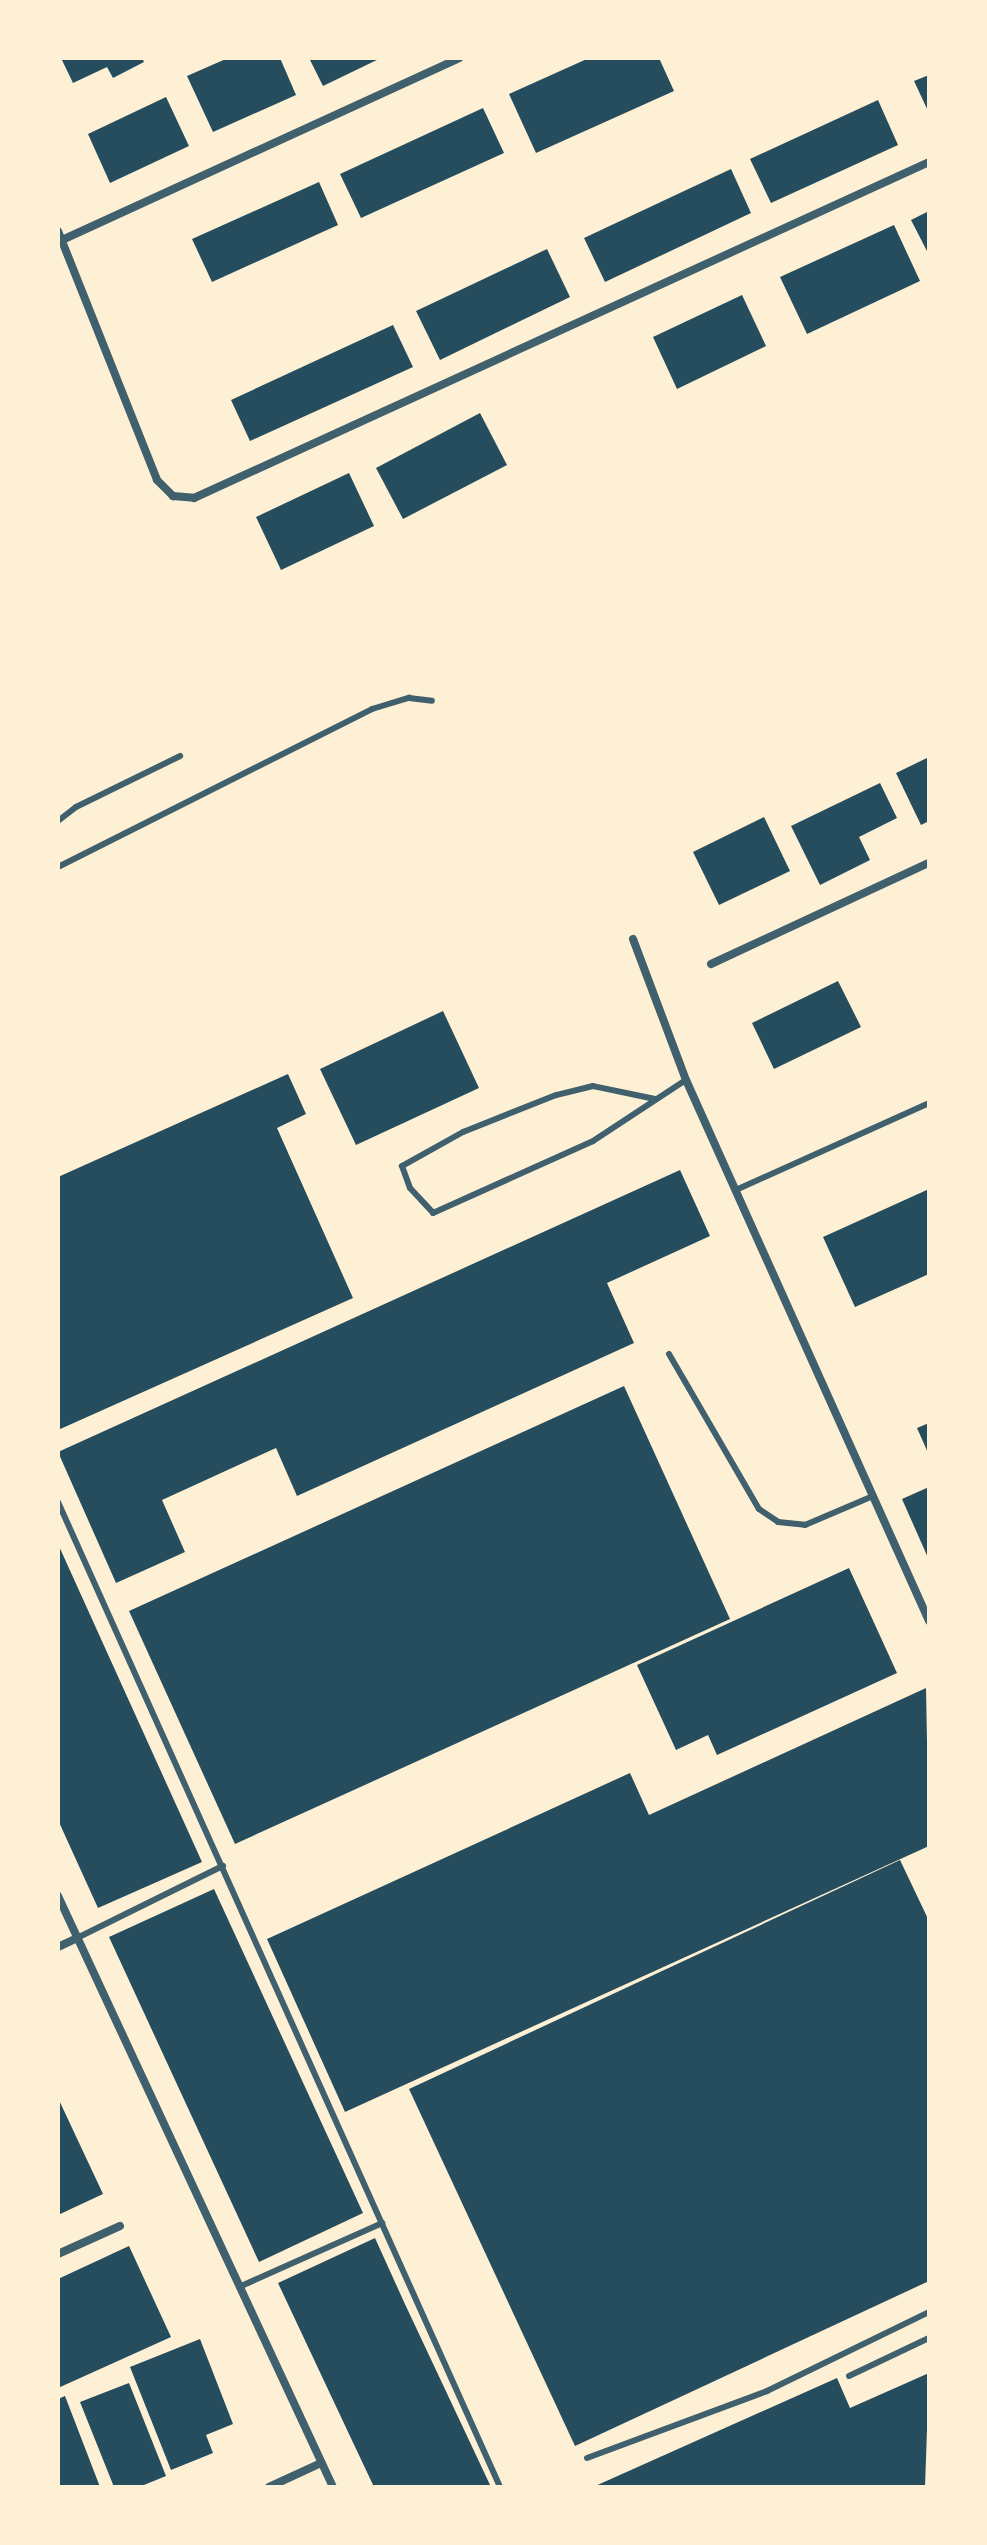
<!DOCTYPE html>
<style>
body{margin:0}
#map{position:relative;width:987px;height:2545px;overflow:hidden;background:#fdf0d5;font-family:"IBM Plex Serif",serif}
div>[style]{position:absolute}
.building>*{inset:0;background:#264d5e}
.service>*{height:6px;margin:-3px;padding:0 3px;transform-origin:3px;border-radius:3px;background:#3f606c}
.minor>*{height:8px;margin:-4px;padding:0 4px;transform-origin:4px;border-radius:4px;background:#3f606c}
span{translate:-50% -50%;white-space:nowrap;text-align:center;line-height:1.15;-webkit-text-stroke:8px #fdf0d5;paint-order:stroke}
.frame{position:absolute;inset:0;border:60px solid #fdf0d5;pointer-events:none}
</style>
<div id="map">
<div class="building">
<div style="clip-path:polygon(61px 58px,142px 58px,144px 62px,113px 78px,107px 67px,73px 83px)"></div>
<div style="clip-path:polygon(228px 58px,280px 58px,296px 95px,213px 132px,187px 76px)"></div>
<div style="clip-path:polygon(309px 58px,381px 58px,323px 86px)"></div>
<div style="clip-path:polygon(589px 58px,659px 58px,674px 91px,536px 153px,509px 94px)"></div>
<div style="clip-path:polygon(929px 75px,929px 113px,914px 81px)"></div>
<div style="clip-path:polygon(166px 97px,189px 146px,110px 183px,88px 134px)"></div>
<div style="clip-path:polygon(878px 100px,898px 145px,771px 203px,750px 159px)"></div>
<div style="clip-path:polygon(483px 108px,504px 153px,361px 218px,340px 174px)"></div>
<div style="clip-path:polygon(731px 169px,751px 213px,605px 282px,584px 238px)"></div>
<div style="clip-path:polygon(319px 182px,338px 225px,212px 282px,192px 239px)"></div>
<div style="clip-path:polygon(929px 211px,929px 255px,911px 220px)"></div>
<div style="clip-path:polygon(894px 225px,920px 281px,807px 334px,780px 277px)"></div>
<div style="clip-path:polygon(547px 249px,570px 297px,440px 360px,416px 311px)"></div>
<div style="clip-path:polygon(742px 295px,766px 346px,677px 389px,653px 337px)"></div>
<div style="clip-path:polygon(393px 325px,413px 367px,250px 441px,231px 400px)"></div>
<div style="clip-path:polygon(480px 413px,507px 465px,403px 519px,376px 468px)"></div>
<div style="clip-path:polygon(349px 473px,374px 526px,281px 570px,256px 517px)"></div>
<div style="clip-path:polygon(929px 757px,929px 821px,921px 825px,896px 773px)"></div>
<div style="clip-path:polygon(880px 783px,897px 818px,859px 837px,870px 860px,820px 885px,791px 826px)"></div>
<div style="clip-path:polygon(764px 817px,790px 871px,719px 905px,693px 852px)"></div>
<div style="clip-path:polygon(838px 981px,861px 1027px,774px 1069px,752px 1023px)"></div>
<div style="clip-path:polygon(443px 1011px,479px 1088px,356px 1145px,320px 1069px)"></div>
<div style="clip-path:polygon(288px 1074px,306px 1114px,277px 1128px,353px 1298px,58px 1430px,58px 1177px)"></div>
<div style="clip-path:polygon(680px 1170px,710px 1236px,607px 1283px,634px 1343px,297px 1496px,276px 1448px,162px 1500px,185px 1552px,116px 1583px,58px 1452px)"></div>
<div style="clip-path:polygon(929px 1189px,929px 1274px,855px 1307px,823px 1237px)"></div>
<div style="clip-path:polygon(624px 1386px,730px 1619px,235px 1844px,129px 1611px)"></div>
<div style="clip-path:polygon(929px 1423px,929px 1455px,917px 1428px)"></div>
<div style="clip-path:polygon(929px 1487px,929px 1560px,902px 1499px)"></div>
<div style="clip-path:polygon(58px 1544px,202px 1862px,98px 1908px,58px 1820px)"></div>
<div style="clip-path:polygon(849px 1568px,897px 1673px,717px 1755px,708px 1735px,676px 1750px,637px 1665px)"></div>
<div style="clip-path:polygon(926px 1688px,929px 1846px,345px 2112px,267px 1939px,630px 1773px,649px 1815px)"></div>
<div style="clip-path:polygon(900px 1860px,929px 1921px,929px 2281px,575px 2446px,409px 2089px)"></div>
<div style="clip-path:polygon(214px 1889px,363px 2213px,259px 2262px,109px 1937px)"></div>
<div style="clip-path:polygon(58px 2098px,103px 2194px,58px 2215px)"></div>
<div style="clip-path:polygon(375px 2238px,404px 2302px,491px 2487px,374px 2487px,349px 2434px,278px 2283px)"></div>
<div style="clip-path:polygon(129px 2246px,171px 2337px,58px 2388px,58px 2279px)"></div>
<div style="clip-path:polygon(200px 2339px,233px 2424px,206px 2435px,213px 2453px,171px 2470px,130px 2367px)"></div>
<div style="clip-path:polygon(929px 2373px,925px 2487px,593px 2487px,837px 2378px,850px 2408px)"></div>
<div style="clip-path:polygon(129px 2383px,166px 2476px,139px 2487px,114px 2487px,80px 2402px)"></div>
<div style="clip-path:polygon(65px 2396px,100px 2487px,58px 2487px,58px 2399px)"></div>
</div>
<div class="service">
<div style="left:58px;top:821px;width:23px;rotate:-38deg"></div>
<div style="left:76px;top:807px;width:116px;rotate:-26.1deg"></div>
<div style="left:58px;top:867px;width:352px;rotate:-26.7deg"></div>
<div style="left:372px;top:709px;width:39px;rotate:-17deg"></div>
<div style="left:409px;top:698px;width:23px;rotate:7deg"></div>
<div style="left:655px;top:1099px;width:63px;rotate:-168.2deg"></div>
<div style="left:593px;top:1086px;width:38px;rotate:166deg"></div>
<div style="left:556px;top:1095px;width:100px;rotate:158.3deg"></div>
<div style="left:463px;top:1132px;width:70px;rotate:150.9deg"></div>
<div style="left:402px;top:1166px;width:23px;rotate:70deg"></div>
<div style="left:410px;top:1188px;width:34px;rotate:47deg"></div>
<div style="left:433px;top:1213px;width:175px;rotate:-24.2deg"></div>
<div style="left:593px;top:1141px;width:111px;rotate:-33.3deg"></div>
<div style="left:738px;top:1189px;width:209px;rotate:-24.2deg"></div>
<div style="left:669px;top:1354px;width:179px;rotate:59.9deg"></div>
<div style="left:759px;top:1509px;width:23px;rotate:34deg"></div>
<div style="left:778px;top:1522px;width:27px;rotate:6deg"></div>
<div style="left:805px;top:1525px;width:74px;rotate:-23.1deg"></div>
<div style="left:58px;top:1502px;width:1080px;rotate:65.83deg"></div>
<div style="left:77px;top:1938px;width:163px;rotate:-26.3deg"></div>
<div style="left:239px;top:2287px;width:157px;rotate:-24.1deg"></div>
<div style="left:849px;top:2376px;width:89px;rotate:-25.4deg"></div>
<div style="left:587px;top:2458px;width:192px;rotate:-20.4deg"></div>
<div style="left:767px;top:2391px;width:180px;rotate:-26deg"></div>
</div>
<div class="minor">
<div style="left:58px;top:231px;width:268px;rotate:68.3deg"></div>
<div style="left:157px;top:480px;width:23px;rotate:45deg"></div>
<div style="left:173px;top:496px;width:21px;rotate:5deg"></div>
<div style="left:194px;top:498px;width:808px;rotate:-24.57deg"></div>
<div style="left:62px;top:240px;width:437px;rotate:-24.6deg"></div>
<div style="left:633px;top:939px;width:151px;rotate:69.4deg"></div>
<div style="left:686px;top:1080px;width:593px;rotate:65.81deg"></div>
<div style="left:711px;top:964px;width:240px;rotate:-24.9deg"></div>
<div style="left:58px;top:1896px;width:652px;rotate:65.05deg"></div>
<div style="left:58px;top:1947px;width:21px;rotate:-25deg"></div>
<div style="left:58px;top:2254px;width:68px;rotate:-24.3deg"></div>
<div style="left:269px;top:2487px;width:57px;rotate:-24.8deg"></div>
</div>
<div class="frame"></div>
</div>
